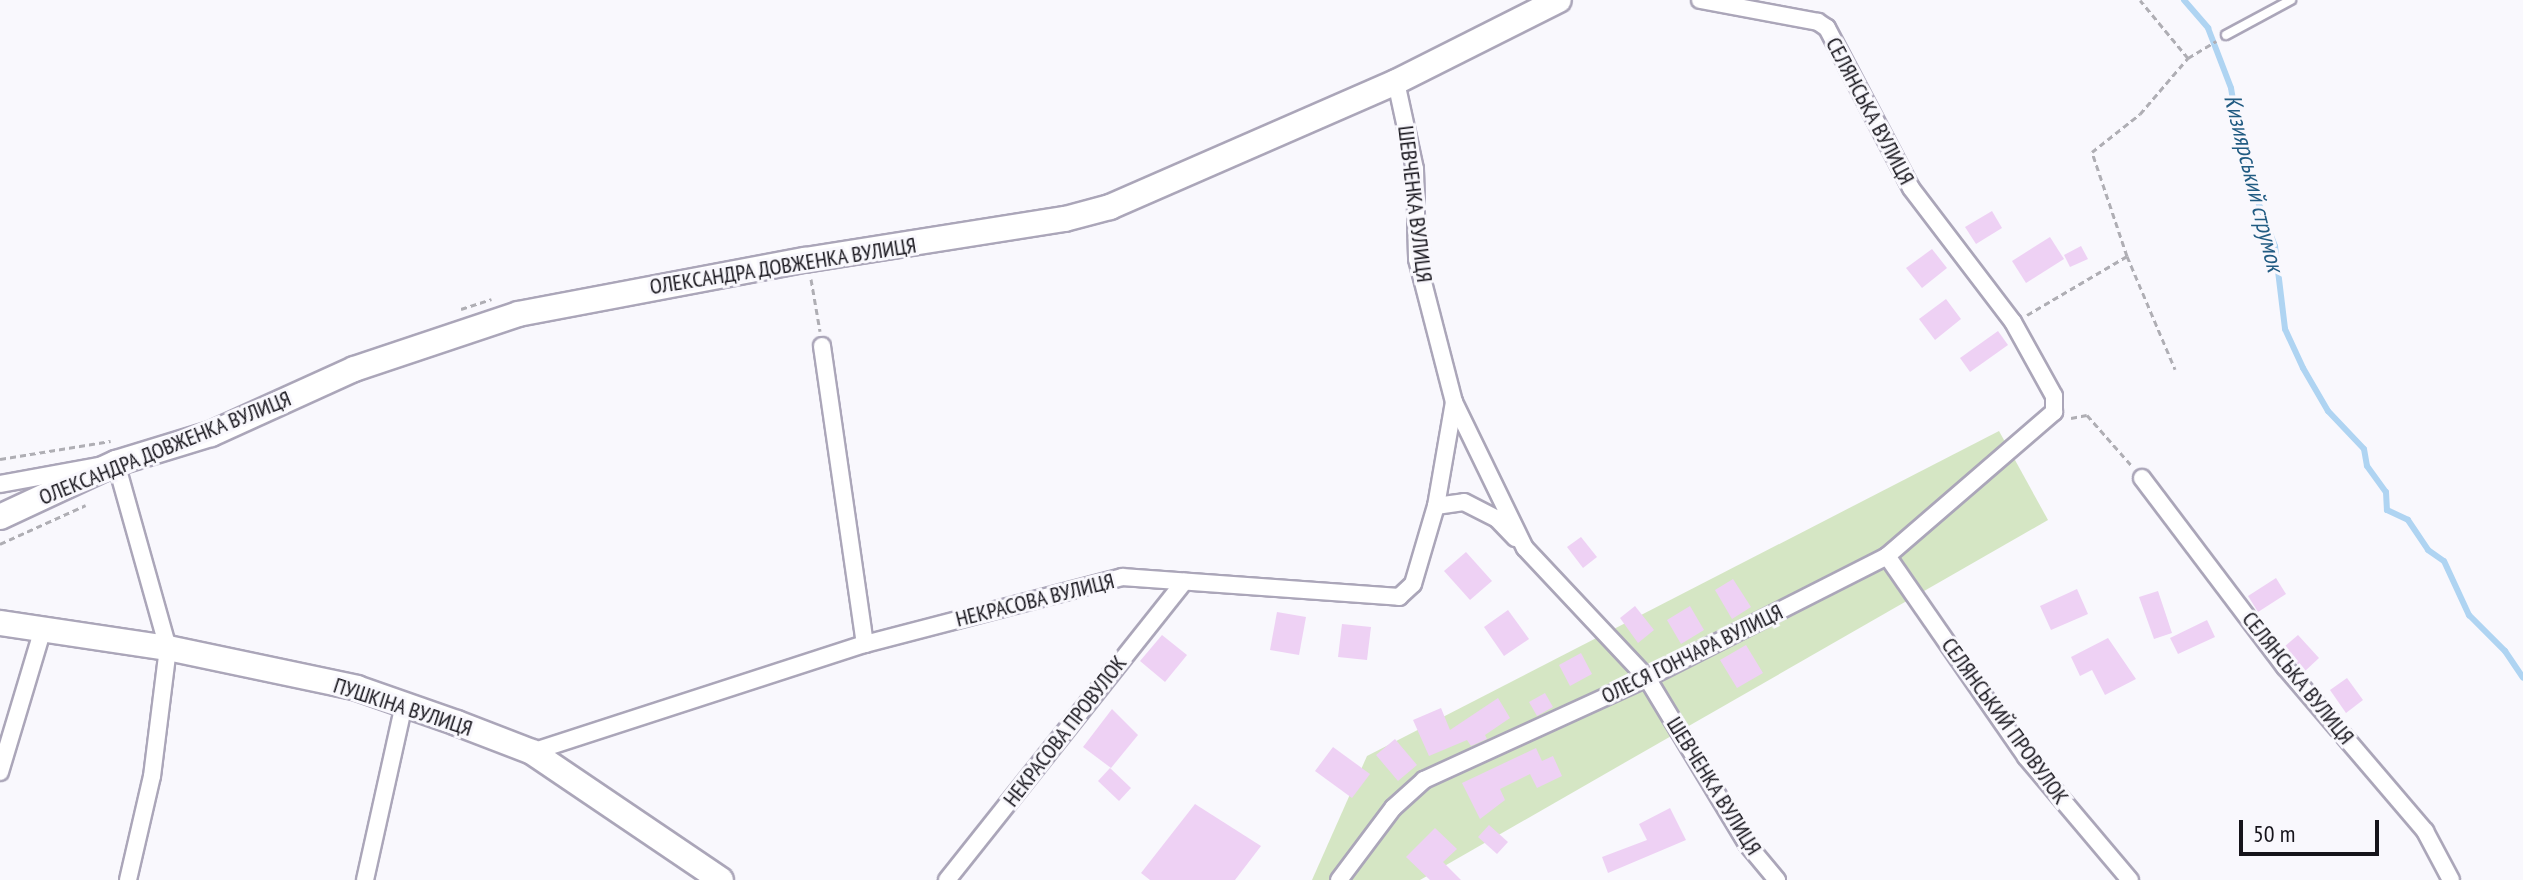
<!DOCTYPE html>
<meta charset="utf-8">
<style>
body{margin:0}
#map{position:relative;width:2523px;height:880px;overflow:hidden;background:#f9f8fd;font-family:"PT Sans Narrow",sans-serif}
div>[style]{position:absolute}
.green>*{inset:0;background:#d5e6c4}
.stream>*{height:6px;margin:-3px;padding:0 3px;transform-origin:3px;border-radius:3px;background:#afd4f2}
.building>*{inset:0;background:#eed1f4}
.path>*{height:3px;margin-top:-1.5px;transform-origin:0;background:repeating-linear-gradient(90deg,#afaeb4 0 6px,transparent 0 10px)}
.roads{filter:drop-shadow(2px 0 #aba6b9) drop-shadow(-2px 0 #aba6b9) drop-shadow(0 2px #aba6b9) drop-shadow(0 -2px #aba6b9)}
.lane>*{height:8px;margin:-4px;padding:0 4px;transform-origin:4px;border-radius:4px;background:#fff}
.street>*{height:16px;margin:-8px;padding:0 8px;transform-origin:8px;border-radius:8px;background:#fff}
.secondary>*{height:24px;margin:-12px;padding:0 12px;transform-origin:12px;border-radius:12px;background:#fff}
span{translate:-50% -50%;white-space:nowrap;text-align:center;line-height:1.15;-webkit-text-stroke:6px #f9f8fd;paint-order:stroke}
.street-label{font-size:22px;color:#16141b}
.water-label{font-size:24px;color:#215b82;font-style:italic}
.scale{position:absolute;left:2239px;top:820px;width:140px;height:36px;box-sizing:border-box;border:4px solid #16141b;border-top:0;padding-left:10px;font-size:24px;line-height:28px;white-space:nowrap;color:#16141b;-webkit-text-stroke:6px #f9f8fd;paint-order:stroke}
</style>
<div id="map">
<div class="green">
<div style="clip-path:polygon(1999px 431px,2048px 520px,1420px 880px,1312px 880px,1367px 756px)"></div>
</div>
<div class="stream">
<div style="left:2184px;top:0;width:37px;rotate:49deg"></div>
<div style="left:2208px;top:28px;width:64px;rotate:69deg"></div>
<div style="left:2231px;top:88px;width:78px;rotate:80.4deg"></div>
<div style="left:2244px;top:165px;width:87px;rotate:69.1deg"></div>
<div style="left:2275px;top:246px;width:84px;rotate:83.1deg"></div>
<div style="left:2285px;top:329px;width:43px;rotate:65.2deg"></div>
<div style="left:2303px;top:368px;width:50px;rotate:59.8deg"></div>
<div style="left:2328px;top:411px;width:52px;rotate:46.5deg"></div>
<div style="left:2364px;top:449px;width:17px;rotate:80deg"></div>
<div style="left:2367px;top:466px;width:32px;rotate:54deg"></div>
<div style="left:2386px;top:492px;width:18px;rotate:87deg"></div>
<div style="left:2387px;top:510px;width:23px;rotate:25deg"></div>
<div style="left:2408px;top:520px;width:36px;rotate:56deg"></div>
<div style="left:2428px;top:550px;width:19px;rotate:35deg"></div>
<div style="left:2444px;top:561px;width:60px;rotate:65.2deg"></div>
<div style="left:2469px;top:615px;width:51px;rotate:45deg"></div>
<div style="left:2505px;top:651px;width:32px;rotate:56deg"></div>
</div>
<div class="building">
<div style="clip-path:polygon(1992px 211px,2002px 228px,1976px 244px,1965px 227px)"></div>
<div style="clip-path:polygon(2050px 237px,2064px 259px,2026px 283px,2012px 261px)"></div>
<div style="clip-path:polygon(2081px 246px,2088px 259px,2070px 267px,2064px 255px)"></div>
<div style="clip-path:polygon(1932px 249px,1947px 268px,1922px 288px,1906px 268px)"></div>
<div style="clip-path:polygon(1946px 299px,1961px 319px,1935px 340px,1919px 319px)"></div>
<div style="clip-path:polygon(1998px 331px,2008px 345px,1970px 372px,1960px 358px)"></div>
<div style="clip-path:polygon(1581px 537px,1597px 557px,1583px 568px,1567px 547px)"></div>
<div style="clip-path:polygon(1466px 552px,1492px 581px,1470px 600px,1444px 571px)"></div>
<div style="clip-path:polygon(2276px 578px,2286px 594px,2258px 612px,2248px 596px)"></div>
<div style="clip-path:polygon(1733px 579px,1751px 607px,1732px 619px,1715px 590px)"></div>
<div style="clip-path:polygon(2077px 589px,2088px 614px,2051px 630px,2040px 606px)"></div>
<div style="clip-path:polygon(2158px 591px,2172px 633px,2154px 639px,2139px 597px)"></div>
<div style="clip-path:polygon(1635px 606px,1654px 630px,1638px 643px,1620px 618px)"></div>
<div style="clip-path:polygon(1690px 606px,1704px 630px,1681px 644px,1667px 620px)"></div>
<div style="clip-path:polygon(1508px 610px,1529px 639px,1504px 656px,1484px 627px)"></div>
<div style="clip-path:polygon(1277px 612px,1306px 617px,1299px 655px,1270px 650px)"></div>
<div style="clip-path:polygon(2207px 620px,2215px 637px,2178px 654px,2170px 638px)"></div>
<div style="clip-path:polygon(1342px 624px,1371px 627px,1367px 660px,1338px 657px)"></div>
<div style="clip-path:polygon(1162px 635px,1187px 655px,1165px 682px,1140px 661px)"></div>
<div style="clip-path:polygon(2298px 635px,2319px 658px,2304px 672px,2284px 647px)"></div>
<div style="clip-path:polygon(2108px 638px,2136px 679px,2105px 695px,2092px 670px,2080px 676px,2071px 657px)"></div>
<div style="clip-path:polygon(1746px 645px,1763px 673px,1737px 688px,1720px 660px)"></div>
<div style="clip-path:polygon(1581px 653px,1592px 674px,1570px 686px,1559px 665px)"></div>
<div style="clip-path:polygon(2347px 678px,2363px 700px,2346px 713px,2330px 690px)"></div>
<div style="clip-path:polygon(1545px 693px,1553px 707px,1537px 716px,1529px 702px)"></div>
<div style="clip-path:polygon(1498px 698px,1510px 718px,1485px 735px,1487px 739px,1471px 746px,1467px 740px,1429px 756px,1413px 720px,1441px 708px,1450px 730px)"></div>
<div style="clip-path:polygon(1112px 709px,1138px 735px,1111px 768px,1083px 747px)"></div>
<div style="clip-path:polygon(1395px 739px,1417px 765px,1398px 781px,1376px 755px)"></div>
<div style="clip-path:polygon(1333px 747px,1370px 774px,1352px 798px,1315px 771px)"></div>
<div style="clip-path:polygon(1536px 748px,1542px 761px,1553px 756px,1562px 776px,1537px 788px,1530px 774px,1500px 789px,1505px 800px,1480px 819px,1462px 783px)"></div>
<div style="clip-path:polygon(1110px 768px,1131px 788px,1119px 801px,1098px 781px)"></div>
<div style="clip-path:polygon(1195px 804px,1261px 846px,1235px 880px,1150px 880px,1141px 873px)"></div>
<div style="clip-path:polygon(1670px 808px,1686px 840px,1608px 873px,1602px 857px,1647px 840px,1639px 824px)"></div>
<div style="clip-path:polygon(1489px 825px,1508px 842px,1497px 854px,1478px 837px)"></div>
<div style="clip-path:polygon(1435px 828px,1457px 849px,1443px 862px,1461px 880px,1430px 880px,1406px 857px)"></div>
</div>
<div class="path">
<div style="left:2188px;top:58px;width:33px;rotate:-31deg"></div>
<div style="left:2127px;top:256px;width:123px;rotate:67deg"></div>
<div style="left:811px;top:279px;width:53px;rotate:80.2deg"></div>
<div style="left:461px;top:309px;width:32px;rotate:-18deg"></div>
<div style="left:2027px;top:315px;width:116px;rotate:-30.5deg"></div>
<div style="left:2127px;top:256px;width:110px;rotate:-108.6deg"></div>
<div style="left:2092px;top:152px;width:61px;rotate:-38.4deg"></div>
<div style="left:2140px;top:114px;width:74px;rotate:-49.4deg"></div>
<div style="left:2188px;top:58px;width:75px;rotate:-129.6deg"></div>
<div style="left:2071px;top:418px;width:16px;rotate:-11deg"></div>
<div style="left:2087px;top:415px;width:68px;rotate:48.6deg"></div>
<div style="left:0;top:459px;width:112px;rotate:-9.2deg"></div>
<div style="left:0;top:544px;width:94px;rotate:-24.4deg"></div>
</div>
<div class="roads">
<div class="lane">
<div style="left:2226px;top:35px;width:74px;rotate:-28.3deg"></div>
</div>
<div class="street">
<div style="left:1396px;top:82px;width:89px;rotate:77.7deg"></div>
<div style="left:1415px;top:169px;width:90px;rotate:88.7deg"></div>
<div style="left:1417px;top:259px;width:148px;rotate:75.5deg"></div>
<div style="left:1454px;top:402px;width:162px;rotate:64.1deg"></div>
<div style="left:1525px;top:548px;width:178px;rotate:46.8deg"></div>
<div style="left:1647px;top:678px;width:194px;rotate:58.9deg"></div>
<div style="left:1747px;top:844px;width:47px;rotate:50.2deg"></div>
<div style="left:822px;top:346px;width:301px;rotate:81.8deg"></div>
<div style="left:2142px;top:478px;width:237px;rotate:52.9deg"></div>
<div style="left:2285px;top:667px;width:216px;rotate:49.5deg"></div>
<div style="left:2425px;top:831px;width:55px;rotate:62deg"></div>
<div style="left:0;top:484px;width:118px;rotate:-10.3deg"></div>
<div style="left:116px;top:463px;width:192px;rotate:74.3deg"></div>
<div style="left:168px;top:648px;width:129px;rotate:97.1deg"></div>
<div style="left:152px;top:776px;width:107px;rotate:103deg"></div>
<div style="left:1436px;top:506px;width:28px;rotate:-8deg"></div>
<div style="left:1464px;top:502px;width:36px;rotate:27deg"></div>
<div style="left:1496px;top:518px;width:28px;rotate:46deg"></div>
<div style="left:1887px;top:556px;width:244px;rotate:55.3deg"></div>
<div style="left:2026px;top:757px;width:161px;rotate:49.8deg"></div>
<div style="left:532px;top:752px;width:350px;rotate:-18deg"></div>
<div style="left:865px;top:644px;width:266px;rotate:-14.6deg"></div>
<div style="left:1122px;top:577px;width:278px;rotate:4.1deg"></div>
<div style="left:1399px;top:597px;width:19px;rotate:-43deg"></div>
<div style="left:1413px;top:584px;width:81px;rotate:-73.6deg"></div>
<div style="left:1436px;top:506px;width:106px;rotate:-80.2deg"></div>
<div style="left:0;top:772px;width:146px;rotate:-73.3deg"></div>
<div style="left:365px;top:880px;width:180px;rotate:-77.5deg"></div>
<div style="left:947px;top:880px;width:381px;rotate:-51.5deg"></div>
<div style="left:1339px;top:880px;width:90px;rotate:-53.1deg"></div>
<div style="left:1393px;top:808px;width:42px;rotate:-42.1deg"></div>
<div style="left:1424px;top:780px;width:245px;rotate:-24.6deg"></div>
<div style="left:1647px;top:678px;width:269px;rotate:-26.9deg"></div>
<div style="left:1887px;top:556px;width:221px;rotate:-40.8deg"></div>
<div style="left:2054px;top:412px;width:16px;rotate:-90deg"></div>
<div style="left:2054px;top:396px;width:85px;rotate:-119deg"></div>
<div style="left:2013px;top:322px;width:168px;rotate:-127.3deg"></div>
<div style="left:1911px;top:188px;width:181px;rotate:-117.7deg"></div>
<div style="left:1827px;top:28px;width:11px;rotate:-146deg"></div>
<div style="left:1818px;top:22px;width:120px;rotate:-169.4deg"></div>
</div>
<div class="secondary">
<div style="left:0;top:517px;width:128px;rotate:-25deg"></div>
<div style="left:116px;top:463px;width:99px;rotate:-17deg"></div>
<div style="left:211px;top:434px;width:157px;rotate:-24.4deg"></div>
<div style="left:354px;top:369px;width:173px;rotate:-18.5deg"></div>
<div style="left:518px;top:314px;width:292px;rotate:-10.7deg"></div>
<div style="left:805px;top:260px;width:263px;rotate:-9deg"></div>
<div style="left:1065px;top:219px;width:47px;rotate:-14.9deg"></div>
<div style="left:1110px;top:207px;width:312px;rotate:-23.6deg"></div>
<div style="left:1396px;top:82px;width:182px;rotate:-26.7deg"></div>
<div style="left:0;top:623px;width:170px;rotate:8.5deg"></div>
<div style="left:168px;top:648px;width:193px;rotate:11.9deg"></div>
<div style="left:357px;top:688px;width:106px;rotate:19.3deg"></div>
<div style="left:457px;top:723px;width:80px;rotate:21.1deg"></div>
<div style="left:532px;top:752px;width:228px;rotate:34.1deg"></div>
</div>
</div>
<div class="street-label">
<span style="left:1870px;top:111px;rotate:62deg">СЕЛЯНСЬКА ВУЛИЦЯ</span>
<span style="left:1415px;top:204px;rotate:83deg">ШЕВЧЕНКА ВУЛИЦЯ</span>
<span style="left:783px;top:266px;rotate:-9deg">ОЛЕКСАНДРА ДОВЖЕНКА ВУЛИЦЯ</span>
<span style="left:165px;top:448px;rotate:-22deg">ОЛЕКСАНДРА ДОВЖЕНКА ВУЛИЦЯ</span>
<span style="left:1035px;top:600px;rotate:-14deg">НЕКРАСОВА ВУЛИЦЯ</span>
<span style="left:1692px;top:654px;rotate:-26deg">ОЛЕСЯ ГОНЧАРА ВУЛИЦЯ</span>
<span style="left:2298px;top:678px;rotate:51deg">СЕЛЯНСЬКА ВУЛИЦЯ</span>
<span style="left:403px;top:707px;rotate:18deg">ПУШКІНА ВУЛИЦЯ</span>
<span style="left:2005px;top:721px;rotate:54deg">СЕЛЯНСЬКИЙ ПРОВУЛОК</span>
<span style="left:1065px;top:731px;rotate:-52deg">НЕКРАСОВА ПРОВУЛОК</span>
<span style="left:1714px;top:786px;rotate:58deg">ШЕВЧЕНКА ВУЛИЦЯ</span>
</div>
<div class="water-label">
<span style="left:2254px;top:183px;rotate:76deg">Кизиярський струмок</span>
</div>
<div class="scale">50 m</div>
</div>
